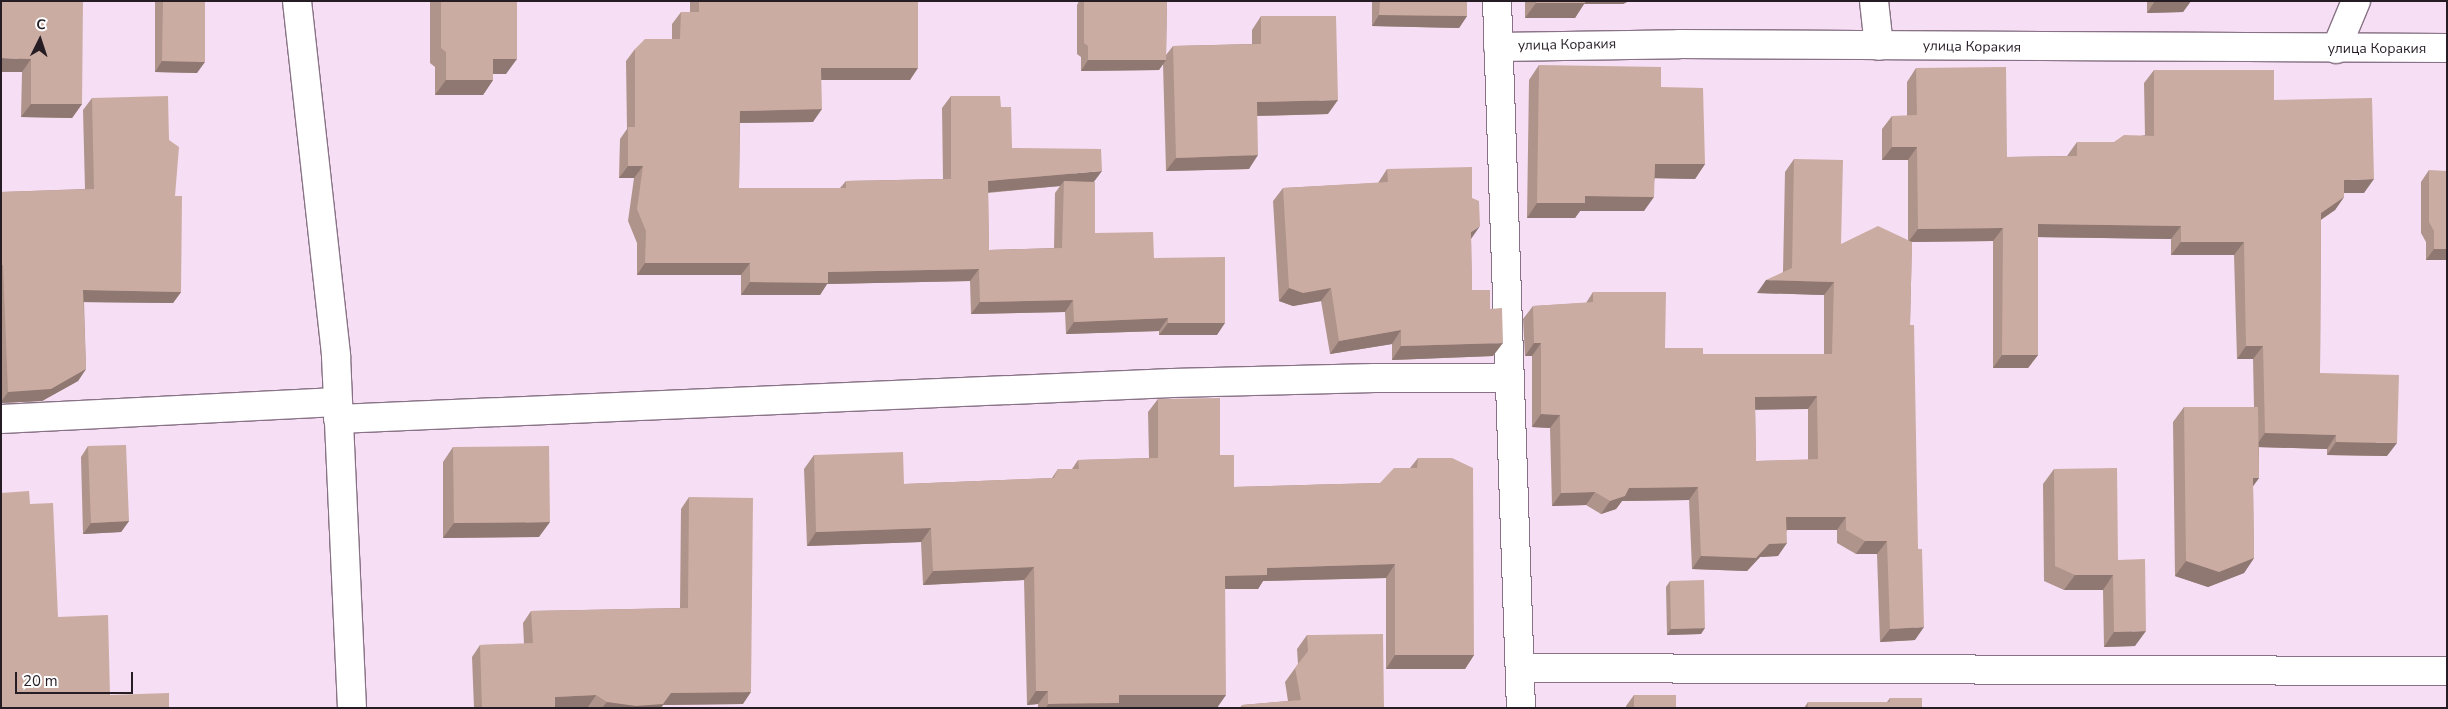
<!DOCTYPE html>
<meta charset="utf-8">
<style>
body{margin:0}
#map{position:relative;width:2448px;height:709px;overflow:hidden;background:#f6def4;font-family:"Nunito Sans",sans-serif}
div>[style]{position:absolute}
.roads{filter:drop-shadow(1px 0 #887386) drop-shadow(-1px 0 #887386) drop-shadow(0 1px #887386) drop-shadow(0 -1px #887386)}
.minor>*{height:28px;margin:-14px;padding:0 14px;transform-origin:14px;border-radius:14px;background:#fff}
.wall>*{inset:0;background:#af948b}
.shaded-wall>*{inset:0;background:#8e7871}
.building>*{inset:0;background:#cbaca2}
span{translate:-50% -50%;white-space:nowrap;text-align:center;line-height:1.15;-webkit-text-stroke:5px #fff;paint-order:stroke}
.street-label{font-size:14px;color:#251c24}
.frame{position:absolute;inset:0;border:2px solid #251c24;pointer-events:none}
.north{position:absolute;left:15px;top:15px;width:50px;height:50px;-webkit-text-stroke:4px #fff;paint-order:stroke;rotate:4deg;font-size:14px;font-weight:700;line-height:20px;text-align:center;color:#251c24}
.north::after{content:'';display:block;margin:auto;width:18px;height:22px;background:#251c24;clip-path:polygon(50% 0,100% 100%,50% 72%,0 100%)}
.scale{position:absolute;left:15px;top:672px;width:118px;height:22px;box-sizing:border-box;border:2px solid #251c24;border-top:0;padding-left:6px;font-size:15px;line-height:18px;white-space:nowrap;color:#251c24;-webkit-text-stroke:4px #fff;paint-order:stroke}
</style>
<div id="map">
<div class="roads">
<div class="minor">
<div style="left:297px;top:1px;width:357px;rotate:83.7deg"></div>
<div style="left:336px;top:356px;width:352px;rotate:87.4deg"></div>
<div style="left:1497px;top:1px;width:707px;rotate:88.06deg"></div>
<div style="left:1874px;top:1px;width:45px;rotate:83.7deg"></div>
<div style="left:1498px;top:47px;width:181px;rotate:-0.9deg"></div>
<div style="left:1679px;top:44px;width:768px;rotate:0.3deg"></div>
<div style="left:2336px;top:49px;width:52px;rotate:-67.4deg"></div>
<div style="left:1px;top:419px;width:336px;rotate:-2.9deg"></div>
<div style="left:338px;top:419px;width:835px;rotate:-2.47deg"></div>
<div style="left:1172px;top:383px;width:203px;rotate:-1.4deg"></div>
<div style="left:1375px;top:378px;width:134px"></div>
<div style="left:1521px;top:668px;width:926px;rotate:0.19deg"></div>
</div>
</div>
<div class="wall">
<div style="clip-path:polygon(1px 1px,82px 104px,72px 118px,21px 117px,22px 72px)"></div>
<div style="clip-path:polygon(155px 1px,205px 1px,197px 73px,155px 72px)"></div>
<div style="clip-path:polygon(430px 1px,517px 1px,506px 74px,493px 74px,493px 80px,483px 95px,435px 95px,435px 67px,430px 63px)"></div>
<div style="clip-path:polygon(evenodd,690px 1px,918px 1px,910px 80px,821px 80px,813px 122px,740px 123px,739px 188px,840px 188px,846px 181px,943px 179px,942px 108px,951px 96px,1001px 107px,1012px 148px,1094px 182px,1095px 233px,1154px 258px,1217px 335px,1159px 335px,1159px 331px,1066px 334px,1065px 312px,971px 314px,970px 281px,827px 284px,820px 295px,741px 295px,741px 275px,637px 275px,637px 243px,628px 221px,634px 178px,619px 178px,620px 139px,627px 129px,626px 61px,635px 49px,672px 39px,672px 24px,681px 12px,690px 12px,690px 1px,1060px 186px,1055px 193px,1054px 248px,989px 250px,988px 193px,1060px 186px)"></div>
<div style="clip-path:polygon(1079px 1px,1167px 1px,1166px 55px,1173px 46px,1252px 44px,1252px 30px,1261px 16px,1328px 114px,1257px 116px,1249px 169px,1166px 171px,1163px 64px,1159px 70px,1081px 71px,1081px 57px,1077px 54px,1077px 5px)"></div>
<div style="clip-path:polygon(1372px 1px,1467px 1px,1467px 16px,1459px 28px,1372px 26px)"></div>
<div style="clip-path:polygon(1525px 1px,1629px 1px,1623px 4px,1584px 4px,1575px 18px,1525px 18px)"></div>
<div style="clip-path:polygon(2147px 1px,2191px 1px,2183px 12px,2147px 13px)"></div>
<div style="clip-path:polygon(1539px 65px,1661px 87px,1705px 164px,1695px 179px,1655px 178px,1644px 211px,1580px 211px,1575px 218px,1527px 218px,1529px 80px)"></div>
<div style="clip-path:polygon(evenodd,1916px 68px,2007px 157px,2067px 156px,2077px 142px,2114px 142px,2145px 135px,2144px 83px,2154px 70px,2274px 100px,2364px 193px,2344px 193px,2344px 197px,2335px 210px,2321px 220px,2320px 373px,2387px 456px,2327px 455px,2327px 449px,2259px 447px,2259px 478px,2253px 486px,2254px 558px,2244px 573px,2208px 587px,2175px 576px,2173px 422px,2184px 407px,2254px 407px,2253px 359px,2237px 359px,2234px 255px,2171px 255px,2171px 239px,2038px 237px,2038px 355px,2028px 368px,1993px 368px,1993px 241px,1912px 242px,1910px 325px,1915px 640px,1880px 642px,1877px 554px,1856px 554px,1837px 543px,1837px 530px,1787px 530px,1778px 556px,1760px 557px,1747px 571px,1692px 569px,1689px 500px,1622px 501px,1616px 509px,1601px 514px,1586px 505px,1552px 506px,1550px 428px,1532px 427px,1532px 356px,1525px 356px,1523px 319px,1533px 306px,1586px 303px,1593px 292px,1665px 348px,1703px 354px,1824px 354px,1824px 295px,1757px 293px,1783px 272px,1785px 172px,1794px 159px,1841px 244px,1908px 240px,1908px 160px,1882px 160px,1882px 129px,1892px 116px,1907px 116px,1907px 82px,1916px 68px,1755px 409px,1808px 409px,1808px 460px,1756px 461px,1755px 409px)"></div>
<div style="clip-path:polygon(92px 98px,169px 140px,175px 196px,181px 292px,173px 303px,84px 302px,86px 369px,78px 381px,42px 401px,1px 403px,1px 192px,85px 189px,83px 110px)"></div>
<div style="clip-path:polygon(1387px 169px,1471px 239px,1472px 290px,1490px 309px,1493px 356px,1392px 360px,1392px 344px,1330px 354px,1321px 301px,1293px 306px,1279px 301px,1273px 201px,1283px 188px,1378px 183px)"></div>
<div style="clip-path:polygon(2429px 170px,2447px 260px,2426px 260px,2426px 242px,2421px 233px,2421px 182px)"></div>
<div style="clip-path:polygon(1158px 399px,1220px 455px,1234px 487px,1380px 483px,1410px 468px,1418px 458px,1474px 655px,1465px 669px,1386px 669px,1386px 578px,1263px 581px,1258px 589px,1225px 589px,1217px 708px,1038px 708px,1038px 704px,1027px 705px,1024px 580px,923px 585px,921px 542px,807px 546px,804px 469px,814px 455px,904px 484px,1052px 478px,1058px 469px,1072px 469px,1078px 460px,1149px 458px,1148px 412px)"></div>
<div style="clip-path:polygon(88px 446px,129px 521px,121px 532px,83px 534px,81px 457px)"></div>
<div style="clip-path:polygon(453px 447px,539px 537px,443px 538px,443px 462px)"></div>
<div style="clip-path:polygon(2054px 469px,2118px 560px,2135px 646px,2104px 647px,2103px 590px,2064px 590px,2044px 581px,2043px 484px)"></div>
<div style="clip-path:polygon(689px 497px,743px 704px,663px 705px,661px 708px,474px 708px,472px 657px,480px 645px,524px 644px,523px 623px,531px 611px,680px 608px,681px 509px)"></div>
<div style="clip-path:polygon(1670px 581px,1701px 634px,1667px 635px,1666px 587px)"></div>
<div style="clip-path:polygon(1307px 635px,1384px 708px,1240px 708px,1242px 705px,1288px 701px,1285px 682px,1298px 664px,1297px 649px)"></div>
<div style="clip-path:polygon(1634px 695px,1676px 708px,1626px 708px,1626px 706px)"></div>
<div style="clip-path:polygon(1890px 698px,1922px 708px,1804px 708px,1808px 702px,1887px 702px)"></div>
</div>
<div class="shaded-wall">
<div style="clip-path:polygon(1577px 1px,1629px 1px,1623px 4px,1584px 4px,1575px 18px,1525px 18px,1536px 3px)"></div>
<div style="clip-path:polygon(2155px 1px,2191px 1px,2183px 12px,2147px 13px)"></div>
<div style="clip-path:polygon(1379px 15px,1467px 16px,1459px 28px,1372px 26px)"></div>
<div style="clip-path:polygon(1px 58px,31px 59px,22px 72px,1px 72px)"></div>
<div style="clip-path:polygon(493px 59px,517px 59px,506px 74px,483px 74px)"></div>
<div style="clip-path:polygon(1088px 60px,1166px 60px,1159px 70px,1081px 71px)"></div>
<div style="clip-path:polygon(162px 61px,205px 62px,197px 73px,155px 72px)"></div>
<div style="clip-path:polygon(821px 68px,918px 68px,910px 80px,812px 80px)"></div>
<div style="clip-path:polygon(446px 80px,493px 80px,483px 95px,435px 95px)"></div>
<div style="clip-path:polygon(1338px 100px,1328px 114px,1247px 116px,1257px 102px)"></div>
<div style="clip-path:polygon(31px 104px,82px 104px,72px 118px,21px 117px)"></div>
<div style="clip-path:polygon(822px 109px,813px 122px,731px 123px,740px 111px)"></div>
<div style="clip-path:polygon(1892px 147px,1917px 147px,1908px 160px,1882px 160px)"></div>
<div style="clip-path:polygon(1258px 155px,1249px 169px,1166px 171px,1176px 158px)"></div>
<div style="clip-path:polygon(1655px 164px,1705px 164px,1695px 179px,1645px 178px)"></div>
<div style="clip-path:polygon(628px 166px,643px 166px,634px 178px,619px 178px)"></div>
<div style="clip-path:polygon(1102px 171px,1093px 183px,1064px 181px,1060px 186px,979px 193px,988px 181px)"></div>
<div style="clip-path:polygon(2374px 179px,2364px 193px,2335px 193px,2344px 180px)"></div>
<div style="clip-path:polygon(1585px 196px,1654px 197px,1644px 211px,1580px 211px,1575px 218px,1527px 218px,1537px 203px)"></div>
<div style="clip-path:polygon(2344px 197px,2335px 210px,2311px 226px,2321px 213px)"></div>
<div style="clip-path:polygon(2038px 224px,2181px 226px,2171px 239px,2029px 237px)"></div>
<div style="clip-path:polygon(1480px 226px,1471px 239px,1471px 232px)"></div>
<div style="clip-path:polygon(2003px 228px,1993px 241px,1908px 242px,1918px 229px)"></div>
<div style="clip-path:polygon(2181px 242px,2244px 242px,2234px 255px,2171px 255px)"></div>
<div style="clip-path:polygon(2434px 249px,2447px 249px,2447px 260px,2426px 260px)"></div>
<div style="clip-path:polygon(645px 263px,750px 263px,741px 275px,637px 275px)"></div>
<div style="clip-path:polygon(979px 269px,970px 281px,827px 284px,820px 295px,741px 295px,750px 282px,828px 272px)"></div>
<div style="clip-path:polygon(1766px 280px,1834px 282px,1824px 295px,1757px 293px)"></div>
<div style="clip-path:polygon(1289px 288px,1331px 288px,1321px 301px,1293px 306px,1279px 301px)"></div>
<div style="clip-path:polygon(83px 290px,181px 292px,173px 303px,75px 302px)"></div>
<div style="clip-path:polygon(1073px 300px,1065px 312px,971px 314px,980px 302px)"></div>
<div style="clip-path:polygon(1168px 318px,1159px 331px,1066px 334px,1074px 322px)"></div>
<div style="clip-path:polygon(1168px 323px,1225px 323px,1217px 335px,1159px 335px)"></div>
<div style="clip-path:polygon(1401px 330px,1392px 344px,1330px 354px,1339px 341px)"></div>
<div style="clip-path:polygon(1503px 343px,1493px 356px,1392px 360px,1401px 346px)"></div>
<div style="clip-path:polygon(1534px 343px,1541px 343px,1532px 356px,1525px 356px)"></div>
<div style="clip-path:polygon(2246px 346px,2263px 346px,2253px 359px,2237px 359px)"></div>
<div style="clip-path:polygon(2002px 355px,2038px 355px,2028px 368px,1993px 368px)"></div>
<div style="clip-path:polygon(86px 369px,78px 381px,42px 401px,1px 403px,1px 402px,8px 392px)"></div>
<div style="clip-path:polygon(1817px 396px,1808px 409px,1746px 410px,1755px 397px)"></div>
<div style="clip-path:polygon(1541px 414px,1560px 415px,1550px 428px,1532px 427px)"></div>
<div style="clip-path:polygon(2265px 433px,2336px 435px,2327px 449px,2255px 447px)"></div>
<div style="clip-path:polygon(2336px 442px,2397px 443px,2387px 456px,2327px 455px)"></div>
<div style="clip-path:polygon(2253px 478px,2259px 478px,2248px 493px)"></div>
<div style="clip-path:polygon(1698px 487px,1689px 500px,1622px 501px,1616px 509px,1601px 514px,1610px 501px,1629px 488px)"></div>
<div style="clip-path:polygon(1595px 492px,1586px 505px,1552px 506px,1561px 493px)"></div>
<div style="clip-path:polygon(1786px 517px,1846px 517px,1837px 530px,1777px 530px)"></div>
<div style="clip-path:polygon(129px 521px,121px 532px,83px 534px,91px 523px)"></div>
<div style="clip-path:polygon(550px 522px,539px 537px,443px 538px,454px 523px)"></div>
<div style="clip-path:polygon(931px 528px,921px 542px,807px 546px,816px 532px)"></div>
<div style="clip-path:polygon(1865px 541px,1887px 541px,1877px 554px,1856px 554px)"></div>
<div style="clip-path:polygon(1787px 543px,1778px 556px,1760px 557px,1747px 571px,1692px 569px,1701px 556px,1769px 544px)"></div>
<div style="clip-path:polygon(2254px 558px,2244px 573px,2208px 587px,2175px 576px,2186px 561px)"></div>
<div style="clip-path:polygon(1395px 564px,1386px 578px,1263px 581px,1258px 589px,1216px 589px,1225px 576px,1267px 568px)"></div>
<div style="clip-path:polygon(1034px 567px,1024px 580px,923px 585px,933px 571px)"></div>
<div style="clip-path:polygon(2075px 575px,2113px 575px,2103px 590px,2064px 590px)"></div>
<div style="clip-path:polygon(1924px 627px,1915px 640px,1880px 642px,1890px 629px)"></div>
<div style="clip-path:polygon(1705px 628px,1701px 634px,1667px 635px,1671px 629px)"></div>
<div style="clip-path:polygon(2146px 631px,2135px 646px,2104px 647px,2114px 632px)"></div>
<div style="clip-path:polygon(1395px 655px,1474px 655px,1465px 669px,1386px 669px)"></div>
<div style="clip-path:polygon(1036px 691px,1048px 691px,1038px 704px,1027px 705px)"></div>
<div style="clip-path:polygon(751px 692px,743px 704px,663px 705px,661px 708px,602px 708px,607px 702px,671px 693px)"></div>
<div style="clip-path:polygon(596px 695px,588px 707px,548px 708px,555px 697px)"></div>
<div style="clip-path:polygon(1119px 695px,1226px 695px,1217px 708px,1046px 708px,1048px 704px)"></div>
</div>
<div class="building">
<div style="clip-path:polygon(1px 1px,83px 1px,82px 104px,31px 104px,31px 59px,1px 58px)"></div>
<div style="clip-path:polygon(163px 1px,205px 1px,205px 62px,162px 61px)"></div>
<div style="clip-path:polygon(441px 1px,517px 1px,517px 59px,493px 59px,493px 80px,446px 80px,446px 52px,441px 48px)"></div>
<div style="clip-path:polygon(699px 1px,918px 1px,918px 68px,821px 68px,822px 109px,740px 111px,739px 188px,846px 188px,846px 181px,951px 179px,951px 96px,1000px 96px,1001px 107px,1011px 107px,1012px 148px,1101px 149px,1102px 171px,988px 181px,989px 250px,1062px 248px,1064px 181px,1095px 182px,1095px 233px,1153px 232px,1154px 258px,1225px 257px,1225px 323px,1168px 323px,1168px 318px,1074px 322px,1073px 300px,980px 302px,979px 269px,828px 272px,828px 283px,750px 282px,750px 263px,645px 263px,646px 231px,637px 209px,643px 166px,628px 166px,628px 127px,635px 127px,635px 49px,645px 39px,680px 39px,681px 12px,699px 12px)"></div>
<div style="clip-path:polygon(1084px 1px,1167px 1px,1166px 60px,1088px 60px,1088px 46px,1084px 43px)"></div>
<div style="clip-path:polygon(1380px 1px,1467px 1px,1467px 16px,1379px 15px)"></div>
<div style="clip-path:polygon(1536px 1px,1585px 1px,1585px 3px,1536px 3px)"></div>
<div style="clip-path:polygon(1261px 16px,1336px 16px,1338px 100px,1257px 102px,1258px 155px,1176px 158px,1173px 46px,1261px 44px)"></div>
<div style="clip-path:polygon(1539px 65px,1661px 67px,1661px 87px,1703px 88px,1705px 164px,1655px 164px,1654px 197px,1585px 196px,1585px 203px,1537px 203px)"></div>
<div style="clip-path:polygon(2006px 67px,2007px 157px,2077px 156px,2077px 142px,2114px 142px,2124px 135px,2154px 136px,2154px 70px,2274px 70px,2274px 100px,2372px 98px,2374px 179px,2344px 180px,2344px 197px,2321px 213px,2320px 373px,2399px 375px,2397px 443px,2336px 442px,2336px 435px,2265px 433px,2263px 346px,2246px 346px,2244px 242px,2181px 242px,2181px 226px,2038px 224px,2038px 355px,2002px 355px,2003px 228px,1918px 229px,1917px 147px,1892px 147px,1892px 116px,1917px 115px,1916px 68px)"></div>
<div style="clip-path:polygon(168px 96px,169px 140px,179px 147px,175px 196px,182px 196px,181px 292px,83px 290px,86px 369px,51px 389px,8px 392px,3px 265px,1px 265px,1px 192px,94px 189px,92px 98px)"></div>
<div style="clip-path:polygon(evenodd,1794px 159px,1843px 160px,1841px 244px,1878px 226px,1912px 242px,1910px 325px,1914px 325px,1918px 549px,1922px 549px,1924px 627px,1890px 629px,1887px 541px,1865px 541px,1846px 530px,1846px 517px,1786px 517px,1787px 543px,1769px 544px,1756px 558px,1701px 556px,1698px 487px,1629px 488px,1625px 496px,1610px 501px,1595px 492px,1561px 493px,1560px 415px,1541px 414px,1541px 343px,1534px 343px,1533px 306px,1593px 302px,1593px 292px,1666px 292px,1665px 348px,1703px 348px,1703px 354px,1832px 354px,1834px 282px,1766px 280px,1792px 268px,1794px 159px,1817px 396px,1818px 459px,1756px 461px,1755px 397px,1817px 396px)"></div>
<div style="clip-path:polygon(1472px 167px,1472px 198px,1479px 201px,1480px 226px,1471px 232px,1472px 290px,1490px 290px,1490px 309px,1502px 308px,1503px 343px,1401px 346px,1401px 330px,1339px 341px,1331px 288px,1303px 293px,1289px 288px,1283px 188px,1388px 182px,1387px 169px)"></div>
<div style="clip-path:polygon(2429px 170px,2447px 171px,2447px 249px,2434px 249px,2434px 231px,2429px 222px)"></div>
<div style="clip-path:polygon(1220px 398px,1220px 455px,1234px 455px,1234px 487px,1380px 483px,1394px 468px,1417px 468px,1418px 458px,1452px 458px,1473px 468px,1474px 655px,1395px 655px,1395px 564px,1267px 568px,1267px 575px,1225px 576px,1226px 695px,1119px 695px,1119px 703px,1048px 704px,1048px 691px,1036px 691px,1034px 567px,933px 571px,931px 528px,816px 532px,814px 455px,903px 452px,904px 484px,1054px 478px,1058px 469px,1079px 469px,1078px 460px,1158px 458px,1158px 399px)"></div>
<div style="clip-path:polygon(2184px 407px,2258px 407px,2259px 478px,2253px 478px,2254px 558px,2219px 572px,2186px 561px)"></div>
<div style="clip-path:polygon(126px 445px,129px 521px,91px 523px,88px 446px)"></div>
<div style="clip-path:polygon(549px 446px,550px 522px,454px 523px,453px 447px)"></div>
<div style="clip-path:polygon(2117px 468px,2118px 560px,2145px 559px,2146px 631px,2114px 632px,2113px 575px,2075px 575px,2055px 566px,2054px 469px)"></div>
<div style="clip-path:polygon(29px 491px,30px 504px,53px 503px,58px 617px,108px 615px,110px 695px,169px 693px,169px 708px,1px 708px,1px 493px)"></div>
<div style="clip-path:polygon(689px 497px,753px 498px,751px 692px,671px 693px,663px 704px,636px 706px,607px 702px,596px 695px,555px 697px,555px 708px,482px 708px,480px 645px,533px 643px,531px 611px,688px 608px)"></div>
<div style="clip-path:polygon(1704px 580px,1705px 628px,1671px 629px,1670px 581px)"></div>
<div style="clip-path:polygon(1383px 634px,1384px 708px,1242px 708px,1242px 705px,1301px 700px,1295px 668px,1308px 651px,1307px 635px)"></div>
<div style="clip-path:polygon(1634px 695px,1676px 695px,1676px 708px,1634px 708px)"></div>
<div style="clip-path:polygon(1890px 698px,1922px 698px,1922px 708px,1808px 708px,1808px 702px,1890px 702px)"></div>
</div>
<div class="street-label">
<span style="left:1567px;top:45px;rotate:-1deg">улица Коракия</span>
<span style="left:1972px;top:47px;rotate:1deg">улица Коракия</span>
<span style="left:2377px;top:49px">улица Коракия</span>
</div>
<div class="frame"></div>
<div class="north">С</div>
<div class="scale">20 m</div>
</div>
